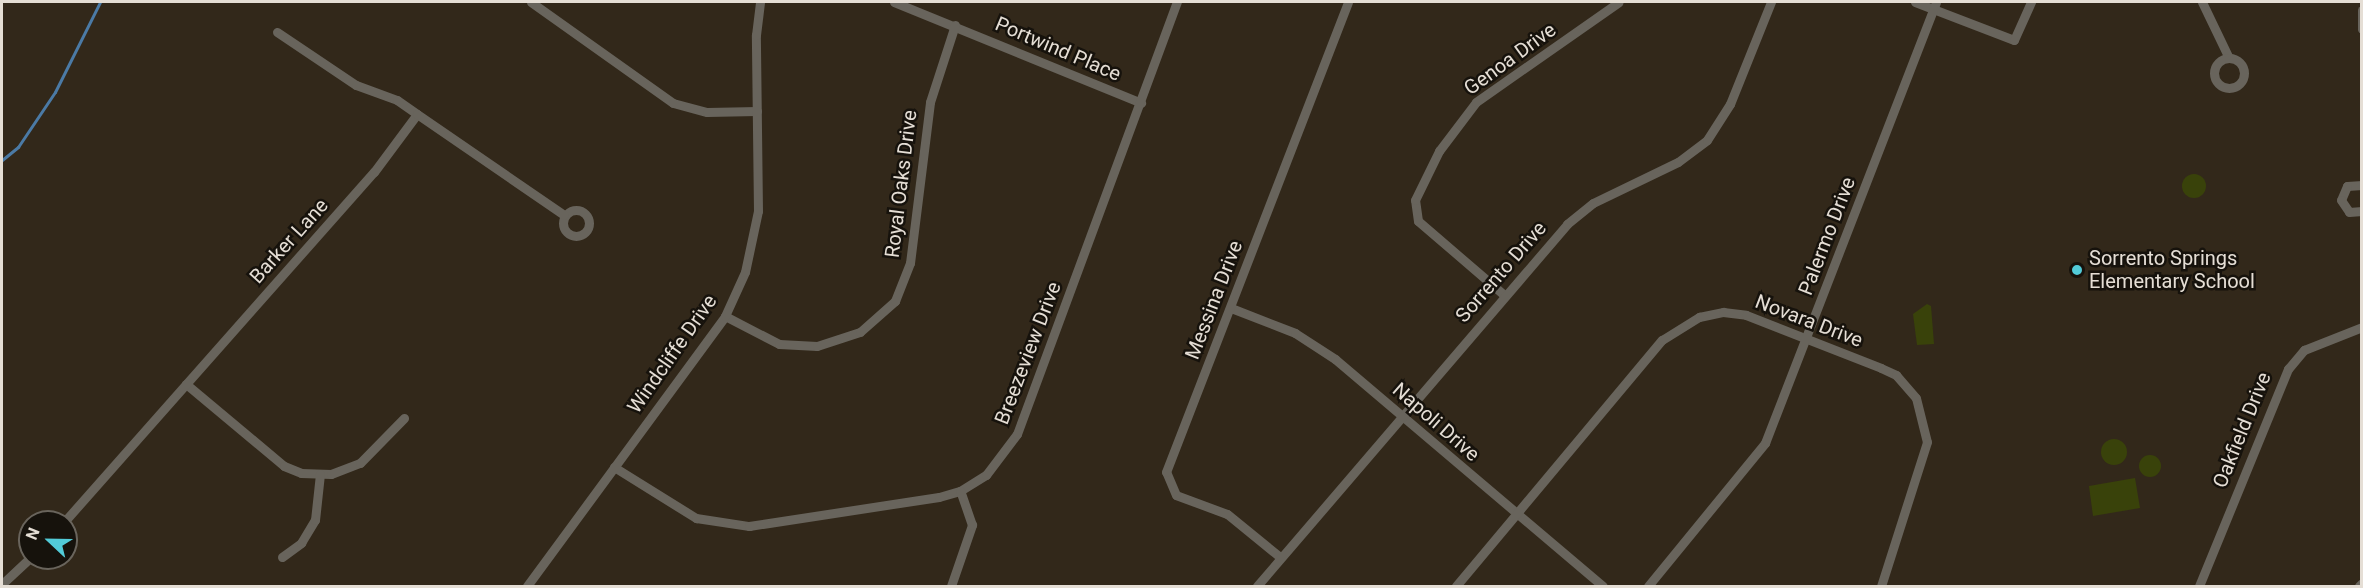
<!DOCTYPE html>
<style>
body{margin:0}
#map{position:relative;width:2363px;height:588px;overflow:hidden;background:#32281a;font-family:Roboto,sans-serif}
div>[style]{position:absolute}
.green>*{inset:0;background:#39420a}
.round{border-radius:50%}
.stream>*{height:3px;margin:-1.5px;padding:0 1.5px;transform-origin:1.5px;border-radius:1.5px;background:#4b7aa5}
.minor>*{height:9px;margin:-4.5px;padding:0 4.5px;transform-origin:4.5px;border-radius:4.5px;background:#68645c}
.minor>.ring{margin:-4.5px;padding:0;box-sizing:content-box;background:none;border:9px solid #68645c;border-radius:50%}
.dots>*{width:16px;height:16px;translate:-50% -50%;box-sizing:border-box;border:3px solid #16120c;border-radius:50%}
span{translate:-50% -50%;white-space:nowrap;text-align:center;line-height:1.15;-webkit-text-stroke:5px #16120c;paint-order:stroke}
.street-label{font-size:20px;color:#e5ded5}
.poi-label{font-size:20px;color:#e5ded5}
.left{translate:0 -50%;text-align:left}
.frame{position:absolute;inset:0;border:3px solid #e5ded5;pointer-events:none}
.north{position:absolute;left:18px;top:510px;width:60px;height:60px;box-sizing:border-box;background:#16120c;border:2px solid #69645c;border-radius:50%;rotate:292deg;font-size:16px;font-weight:700;line-height:24px;text-align:center;color:#e5ded5}
.north::after{content:'';display:block;margin:auto;width:21px;height:27px;background:#52cbd8;clip-path:polygon(50% 0,100% 100%,50% 72%,0 100%)}
</style>
<div id="map">
<div class="green">
<div class="round" style="left:2182px;top:174px;width:24px;height:24px"></div>
<div style="clip-path:polygon(1927px 304px,1931px 306px,1934px 344px,1917px 345px,1913px 314px)"></div>
<div class="round" style="left:2101px;top:439px;width:26px;height:26px"></div>
<div class="round" style="left:2139px;top:455px;width:22px;height:22px"></div>
<div style="clip-path:polygon(2135px 478px,2140px 508px,2093px 516px,2089px 486px)"></div>
</div>
<div class="stream">
<div style="left:2px;top:160px;width:21px;rotate:-39deg"></div>
<div style="left:18px;top:147px;width:66px;rotate:-56.1deg"></div>
<div style="left:55px;top:92px;width:101px;rotate:-63.4deg"></div>
</div>
<div class="minor">
<div style="left:531px;top:2px;width:174px;rotate:35.4deg"></div>
<div style="left:673px;top:103px;width:35px;rotate:15deg"></div>
<div style="left:707px;top:112px;width:50px;rotate:-1.1deg"></div>
<div style="left:894px;top:2px;width:267px;rotate:22.2deg"></div>
<div style="left:1915px;top:2px;width:106px;rotate:21deg"></div>
<div style="left:2014px;top:40px;width:42px;rotate:-65.9deg"></div>
<div style="left:2202px;top:2px;width:62px;rotate:64.3deg"></div>
<div style="left:2362px;top:10px;width:19px;rotate:90deg"></div>
<div style="left:277px;top:32px;width:95px;rotate:33.9deg"></div>
<div style="left:356px;top:85px;width:44px;rotate:20.1deg"></div>
<div style="left:397px;top:100px;width:24px;rotate:35deg"></div>
<div class="ring" style="left:2214px;top:58px;width:21px;height:21px"></div>
<div style="left:2362px;top:185px;width:15px;rotate:176deg"></div>
<div style="left:2347px;top:186px;width:15px;rotate:113deg"></div>
<div style="left:2341px;top:200px;width:14px;rotate:56deg"></div>
<div style="left:2349px;top:212px;width:13px;rotate:-4deg"></div>
<div class="ring" style="left:563px;top:210px;width:17px;height:17px"></div>
<div style="left:1503px;top:294px;width:112px;rotate:-139.3deg"></div>
<div style="left:1418px;top:221px;width:21px;rotate:-98deg"></div>
<div style="left:1415px;top:200px;width:55px;rotate:-63.9deg"></div>
<div style="left:1439px;top:151px;width:61px;rotate:-52.9deg"></div>
<div style="left:1476px;top:102px;width:174px;rotate:-35deg"></div>
<div style="left:1231px;top:308px;width:69px;rotate:21.3deg"></div>
<div style="left:1295px;top:333px;width:48px;rotate:33deg"></div>
<div style="left:1335px;top:359px;width:351px;rotate:40.3deg"></div>
<div style="left:725px;top:316px;width:61px;rotate:27.4deg"></div>
<div style="left:779px;top:344px;width:38px;rotate:3deg"></div>
<div style="left:817px;top:346px;width:45px;rotate:-18deg"></div>
<div style="left:860px;top:332px;width:47px;rotate:-41.5deg"></div>
<div style="left:895px;top:301px;width:41px;rotate:-68.5deg"></div>
<div style="left:910px;top:263px;width:162px;rotate:-82.9deg"></div>
<div style="left:930px;top:102px;width:81px;rotate:-72deg"></div>
<div style="left:186px;top:384px;width:128px;rotate:39.9deg"></div>
<div style="left:284px;top:466px;width:18px;rotate:22deg"></div>
<div style="left:301px;top:473px;width:30px;rotate:2deg"></div>
<div style="left:331px;top:474px;width:31px;rotate:-21deg"></div>
<div style="left:360px;top:463px;width:63px;rotate:-45.6deg"></div>
<div style="left:614px;top:467px;width:97px;rotate:31.9deg"></div>
<div style="left:696px;top:518px;width:54px;rotate:8.6deg"></div>
<div style="left:749px;top:526px;width:192px;rotate:-8.7deg"></div>
<div style="left:939px;top:497px;width:22px;rotate:-16deg"></div>
<div style="left:960px;top:491px;width:31px;rotate:-32deg"></div>
<div style="left:986px;top:475px;width:51px;rotate:-52.9deg"></div>
<div style="left:1017px;top:434px;width:461px;rotate:-69.7deg"></div>
<div style="left:64px;top:522px;width:468px;rotate:-48.5deg"></div>
<div style="left:374px;top:172px;width:72px;rotate:-53.4deg"></div>
<div style="left:417px;top:114px;width:178px;rotate:34.5deg"></div>
<div style="left:282px;top:557px;width:24px;rotate:-36deg"></div>
<div style="left:301px;top:543px;width:27px;rotate:-59deg"></div>
<div style="left:315px;top:520px;width:46px;rotate:-83.8deg"></div>
<div style="left:1280px;top:557px;width:68px;rotate:-140.9deg"></div>
<div style="left:1227px;top:514px;width:54px;rotate:-159.6deg"></div>
<div style="left:1176px;top:495px;width:25px;rotate:-113deg"></div>
<div style="left:1166px;top:472px;width:504px;rotate:-68.83deg"></div>
<div style="left:2px;top:584px;width:38px;rotate:-43deg"></div>
<div style="left:527px;top:586px;width:335px;rotate:-53.7deg"></div>
<div style="left:725px;top:316px;width:48px;rotate:-65.6deg"></div>
<div style="left:745px;top:272px;width:62px;rotate:-78deg"></div>
<div style="left:758px;top:211px;width:176px;rotate:-90.7deg"></div>
<div style="left:756px;top:35px;width:33px;rotate:-83deg"></div>
<div style="left:951px;top:586px;width:65px;rotate:-71deg"></div>
<div style="left:972px;top:525px;width:36px;rotate:-109deg"></div>
<div style="left:1257px;top:586px;width:477px;rotate:-49.4deg"></div>
<div style="left:1567px;top:224px;width:33px;rotate:-39deg"></div>
<div style="left:1593px;top:203px;width:94px;rotate:-25.8deg"></div>
<div style="left:1678px;top:162px;width:36px;rotate:-37deg"></div>
<div style="left:1707px;top:140px;width:43px;rotate:-57.4deg"></div>
<div style="left:1730px;top:104px;width:110px;rotate:-68.1deg"></div>
<div style="left:1456px;top:586px;width:321px;rotate:-50.1deg"></div>
<div style="left:1662px;top:340px;width:44px;rotate:-31.9deg"></div>
<div style="left:1699px;top:317px;width:25px;rotate:-12deg"></div>
<div style="left:1723px;top:312px;width:23px;rotate:7deg"></div>
<div style="left:1746px;top:315px;width:145px;rotate:21.4deg"></div>
<div style="left:1881px;top:368px;width:17px;rotate:25deg"></div>
<div style="left:1896px;top:375px;width:30px;rotate:49deg"></div>
<div style="left:1916px;top:398px;width:45px;rotate:76deg"></div>
<div style="left:1927px;top:442px;width:151px;rotate:107.7deg"></div>
<div style="left:1648px;top:586px;width:185px;rotate:-50.7deg"></div>
<div style="left:1765px;top:443px;width:473px;rotate:-68.8deg"></div>
<div style="left:2199px;top:586px;width:235px;rotate:-67.7deg"></div>
<div style="left:2288px;top:369px;width:25px;rotate:-50deg"></div>
<div style="left:2304px;top:350px;width:62px;rotate:-21.6deg"></div>
<div style="left:2359px;top:586px;width:4px;rotate:-45deg"></div>
</div>
<div class="dots">
<div style="left:2077px;top:270px;background:#52cbd8"></div>
</div>
<div class="street-label">
<span style="left:1058px;top:49px;rotate:23deg">Portwind Place</span>
<span style="left:1510px;top:59px;rotate:-36deg">Genoa Drive</span>
<span style="left:901px;top:184px;rotate:-83deg">Royal Oaks Drive</span>
<span style="left:1827px;top:236px;rotate:-69deg">Palermo Drive</span>
<span style="left:289px;top:241px;rotate:-48deg">Barker Lane</span>
<span style="left:1501px;top:272px;rotate:-49deg">Sorrento Drive</span>
<span style="left:1214px;top:300px;rotate:-69deg">Messina Drive</span>
<span style="left:1809px;top:321px;rotate:21deg">Novara Drive</span>
<span style="left:1028px;top:353px;rotate:-69deg">Breezeview Drive</span>
<span style="left:672px;top:354px;rotate:-55deg">Windcliffe Drive</span>
<span style="left:1436px;top:422px;rotate:41deg">Napoli Drive</span>
<span style="left:2242px;top:430px;rotate:-68deg">Oakfield Drive</span>
</div>
<div class="poi-label">
<span class="left" style="left:2089px;top:270px">Sorrento Springs<br>Elementary School</span>
</div>
<div class="frame"></div>
<div class="north">N</div>
</div>
